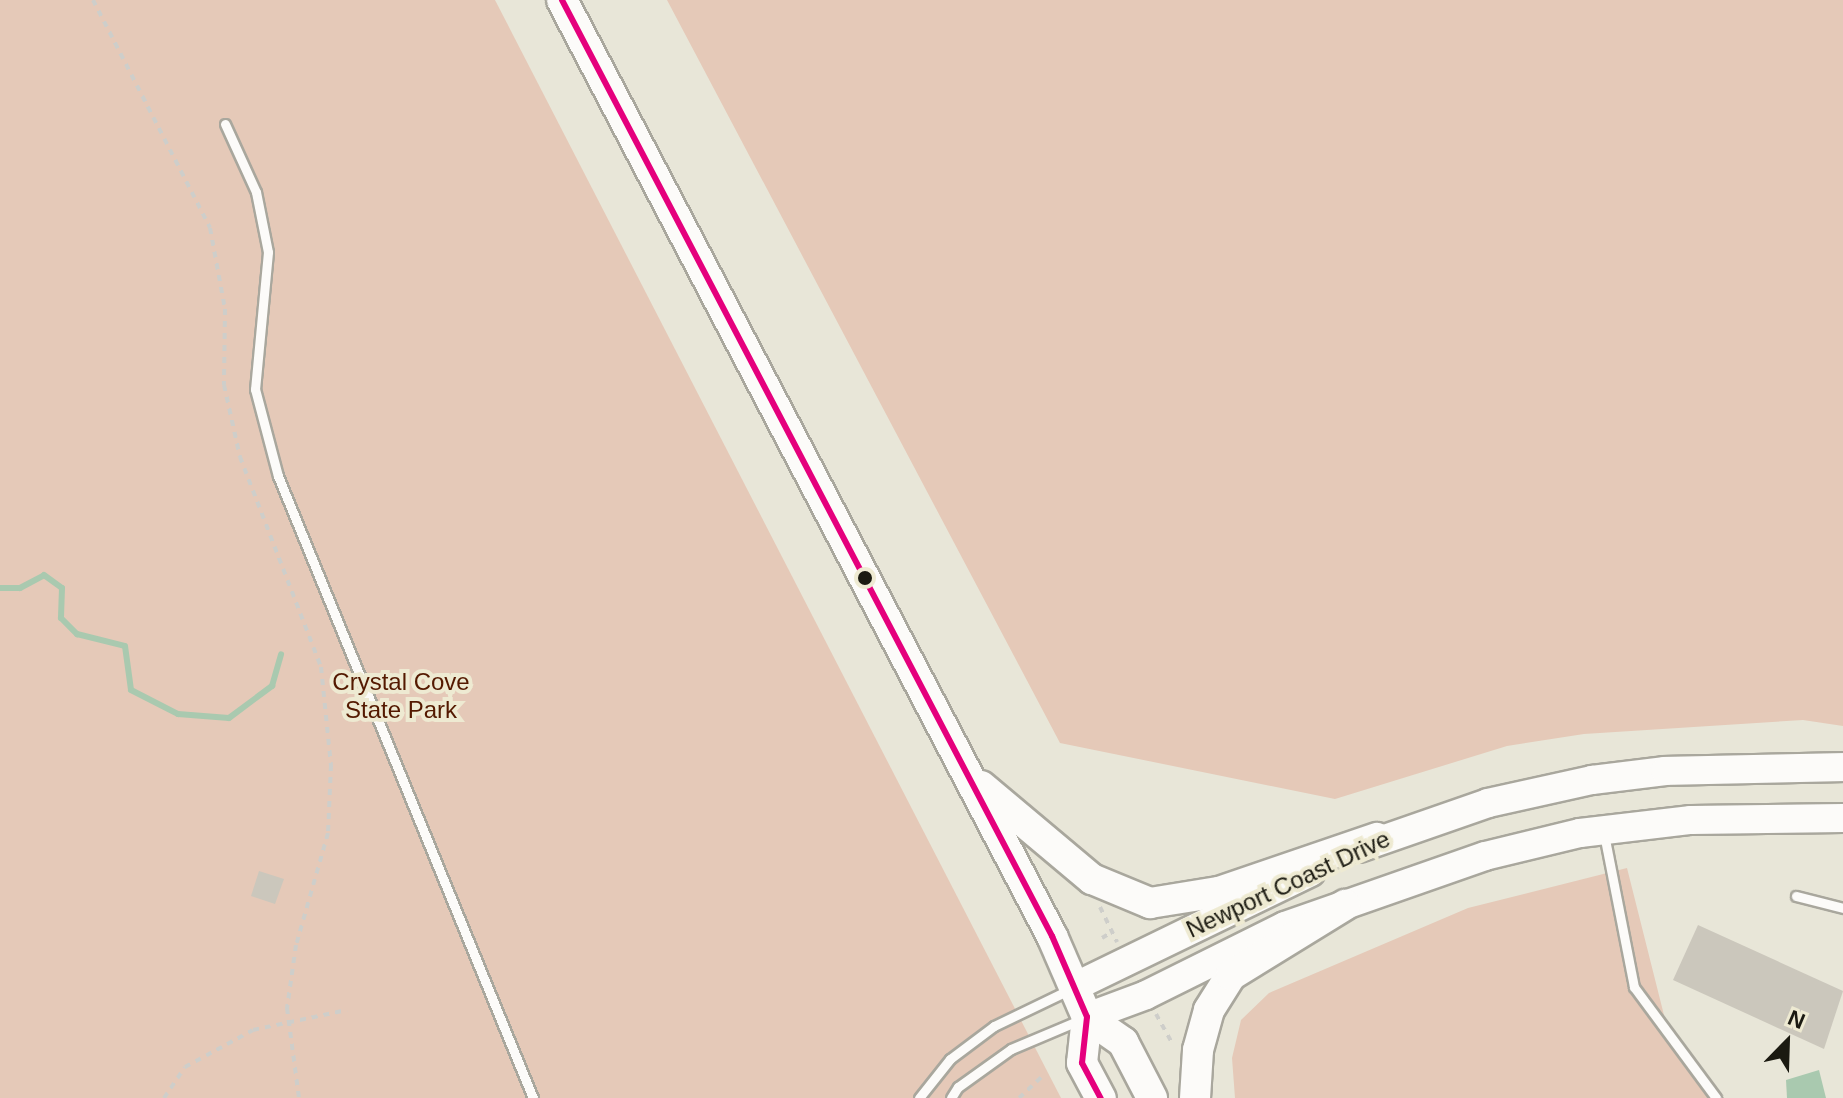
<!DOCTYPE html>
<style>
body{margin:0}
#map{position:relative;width:1843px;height:1098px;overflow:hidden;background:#e8e6d8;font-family:Arial,sans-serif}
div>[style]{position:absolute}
.green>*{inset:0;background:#e5c9b8}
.water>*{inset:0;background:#a9c9af}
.stream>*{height:6px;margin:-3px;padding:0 3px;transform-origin:3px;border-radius:3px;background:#a9c9af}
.building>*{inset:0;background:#cbc7bc}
.path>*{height:4px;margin-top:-2px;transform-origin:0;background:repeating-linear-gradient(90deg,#cececa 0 6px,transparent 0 12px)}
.roads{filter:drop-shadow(2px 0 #a9a79d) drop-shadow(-2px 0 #a9a79d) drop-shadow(0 2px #a9a79d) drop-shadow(0 -2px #a9a79d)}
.service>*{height:9px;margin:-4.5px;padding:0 4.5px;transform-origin:4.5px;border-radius:4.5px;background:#fcfbf9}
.primary>*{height:28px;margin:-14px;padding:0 14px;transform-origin:14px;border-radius:14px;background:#fcfbf9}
.trunk>*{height:30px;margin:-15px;padding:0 15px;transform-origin:15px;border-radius:15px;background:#fcfbf9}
.bus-1>*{height:6px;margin:-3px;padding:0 3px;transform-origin:3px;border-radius:3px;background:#e5007d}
.dots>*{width:22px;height:22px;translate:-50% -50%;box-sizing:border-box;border:4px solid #eeead2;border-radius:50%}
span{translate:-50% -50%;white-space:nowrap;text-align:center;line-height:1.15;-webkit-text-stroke:8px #eeead2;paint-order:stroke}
.park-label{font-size:24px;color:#541900}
.street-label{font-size:24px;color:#1b1a11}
.north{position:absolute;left:1747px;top:1002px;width:80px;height:80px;-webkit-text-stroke:6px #eeead2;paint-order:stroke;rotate:23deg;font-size:22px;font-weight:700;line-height:32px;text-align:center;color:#1b1a11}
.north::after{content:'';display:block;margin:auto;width:28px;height:36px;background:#1b1a11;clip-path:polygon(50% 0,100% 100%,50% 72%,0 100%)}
</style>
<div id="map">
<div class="green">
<div style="clip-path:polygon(0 0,495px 0,1061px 1098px,0 1098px)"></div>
<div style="clip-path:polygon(667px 0,1843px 0,1843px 726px,1803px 720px,1584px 734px,1507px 746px,1335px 799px,1060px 743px)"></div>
<div style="clip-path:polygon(1627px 868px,1668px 1031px,1712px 1098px,1235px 1098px,1232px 1058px,1241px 1020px,1269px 993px,1468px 908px)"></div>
</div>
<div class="water">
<div style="clip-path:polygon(1819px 1070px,1826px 1098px,1787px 1098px,1786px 1080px)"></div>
</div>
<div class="stream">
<div style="left:0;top:588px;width:20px"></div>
<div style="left:20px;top:588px;width:27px;rotate:-28deg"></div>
<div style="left:44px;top:575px;width:22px;rotate:36deg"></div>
<div style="left:62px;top:588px;width:30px;rotate:92deg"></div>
<div style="left:61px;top:618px;width:23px;rotate:45deg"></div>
<div style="left:77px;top:634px;width:49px;rotate:14deg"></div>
<div style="left:125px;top:646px;width:44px;rotate:82.2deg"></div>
<div style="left:131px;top:690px;width:53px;rotate:27.1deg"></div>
<div style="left:178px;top:714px;width:51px;rotate:4.5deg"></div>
<div style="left:229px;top:718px;width:54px;rotate:-36.7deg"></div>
<div style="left:272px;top:686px;width:33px;rotate:-74deg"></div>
</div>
<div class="building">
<div style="clip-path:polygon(259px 871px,284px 879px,275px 904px,251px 896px)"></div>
<div style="clip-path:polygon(1698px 925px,1843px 991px,1824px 1049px,1673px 980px)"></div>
</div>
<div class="path">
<div style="left:93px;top:0;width:256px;rotate:62.8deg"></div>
<div style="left:210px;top:228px;width:82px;rotate:79.5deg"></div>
<div style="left:225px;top:309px;width:76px;rotate:90.8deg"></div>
<div style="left:224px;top:385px;width:74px;rotate:77.5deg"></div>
<div style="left:240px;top:457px;width:225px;rotate:68.9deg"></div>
<div style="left:321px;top:667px;width:99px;rotate:84.2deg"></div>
<div style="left:331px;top:765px;width:68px;rotate:92.5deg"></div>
<div style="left:328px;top:833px;width:116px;rotate:105.9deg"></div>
<div style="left:296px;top:945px;width:64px;rotate:98.1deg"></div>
<div style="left:287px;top:1008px;width:91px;rotate:82.4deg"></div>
<div style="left:1100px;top:907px;width:39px;rotate:64deg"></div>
<div style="left:1102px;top:938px;width:12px;rotate:-31deg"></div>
<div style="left:1156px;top:1014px;width:35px;rotate:61deg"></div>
<div style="left:164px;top:1098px;width:37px;rotate:-56deg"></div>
<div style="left:185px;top:1067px;width:77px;rotate:-28.6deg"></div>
<div style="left:253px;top:1030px;width:96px;rotate:-12deg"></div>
<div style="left:1019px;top:1098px;width:35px;rotate:-43deg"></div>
</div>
<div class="roads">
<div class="service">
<div style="left:225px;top:124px;width:75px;rotate:65.5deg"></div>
<div style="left:256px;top:192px;width:61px;rotate:78.7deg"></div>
<div style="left:268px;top:252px;width:138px;rotate:95.4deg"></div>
<div style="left:255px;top:389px;width:90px;rotate:75.2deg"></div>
<div style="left:278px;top:476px;width:672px;rotate:67.71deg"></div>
<div style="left:1604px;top:834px;width:156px;rotate:78.9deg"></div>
<div style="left:1634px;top:987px;width:138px;rotate:53.5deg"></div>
<div style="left:1796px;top:896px;width:49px;rotate:14.3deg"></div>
<div style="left:919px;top:1098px;width:50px;rotate:-51.5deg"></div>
<div style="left:950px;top:1059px;width:55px;rotate:-36.9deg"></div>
<div style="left:994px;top:1026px;width:85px;rotate:-25.7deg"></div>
<div style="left:951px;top:1098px;width:13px;rotate:-58deg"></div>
<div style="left:958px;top:1087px;width:65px;rotate:-35.6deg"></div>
<div style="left:1011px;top:1049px;width:75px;rotate:-22.8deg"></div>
</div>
<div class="primary">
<div style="left:1359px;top:848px;width:137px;rotate:-19.2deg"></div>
<div style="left:1488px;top:803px;width:107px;rotate:-12.5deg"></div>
<div style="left:1592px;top:780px;width:74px;rotate:-7deg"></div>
<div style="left:1665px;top:771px;width:178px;rotate:-1.3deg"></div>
<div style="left:1074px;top:987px;width:263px;rotate:-25.9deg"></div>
<div style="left:1087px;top:1017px;width:63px;rotate:-20.4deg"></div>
<div style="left:1146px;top:995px;width:155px;rotate:-26.4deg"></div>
<div style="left:1285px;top:926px;width:212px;rotate:-19.3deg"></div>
<div style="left:1485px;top:856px;width:98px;rotate:-13.6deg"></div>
<div style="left:1580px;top:833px;width:112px;rotate:-6.7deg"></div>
<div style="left:1691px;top:820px;width:152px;rotate:-0.8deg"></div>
</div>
<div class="trunk">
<div style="left:562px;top:0;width:1057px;rotate:62.37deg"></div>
<div style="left:1052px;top:936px;width:88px;rotate:66.6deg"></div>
<div style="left:1087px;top:1017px;width:46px;rotate:96.2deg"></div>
<div style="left:1082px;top:1063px;width:40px;rotate:62deg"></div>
<div style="left:981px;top:786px;width:145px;rotate:40deg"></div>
<div style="left:1092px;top:879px;width:63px;rotate:22.5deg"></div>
<div style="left:1150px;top:903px;width:70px;rotate:-9.1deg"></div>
<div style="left:1219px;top:892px;width:167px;rotate:-18.9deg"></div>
<div style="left:1087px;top:1017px;width:44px;rotate:34.8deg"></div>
<div style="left:1123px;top:1042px;width:63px;rotate:62.6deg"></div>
<div style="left:1195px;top:1098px;width:48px;rotate:-86.4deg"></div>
<div style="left:1198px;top:1050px;width:41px;rotate:-74.6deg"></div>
<div style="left:1209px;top:1010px;width:41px;rotate:-57.8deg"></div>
<div style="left:1231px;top:975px;width:134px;rotate:-31.6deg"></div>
</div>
</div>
<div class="bus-1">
<div style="left:562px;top:0;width:1057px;rotate:62.37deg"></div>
<div style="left:1052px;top:936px;width:88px;rotate:66.6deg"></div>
<div style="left:1087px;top:1017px;width:46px;rotate:96.2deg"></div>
<div style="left:1082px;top:1063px;width:40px;rotate:62deg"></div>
</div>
<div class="dots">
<div style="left:865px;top:578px;background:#1b1a11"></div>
</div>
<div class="park-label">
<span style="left:401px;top:696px">Crystal Cove<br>State Park</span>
</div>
<div class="street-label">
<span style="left:1288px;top:884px;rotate:-25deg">Newport Coast Drive</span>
</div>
<div class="north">N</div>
</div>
